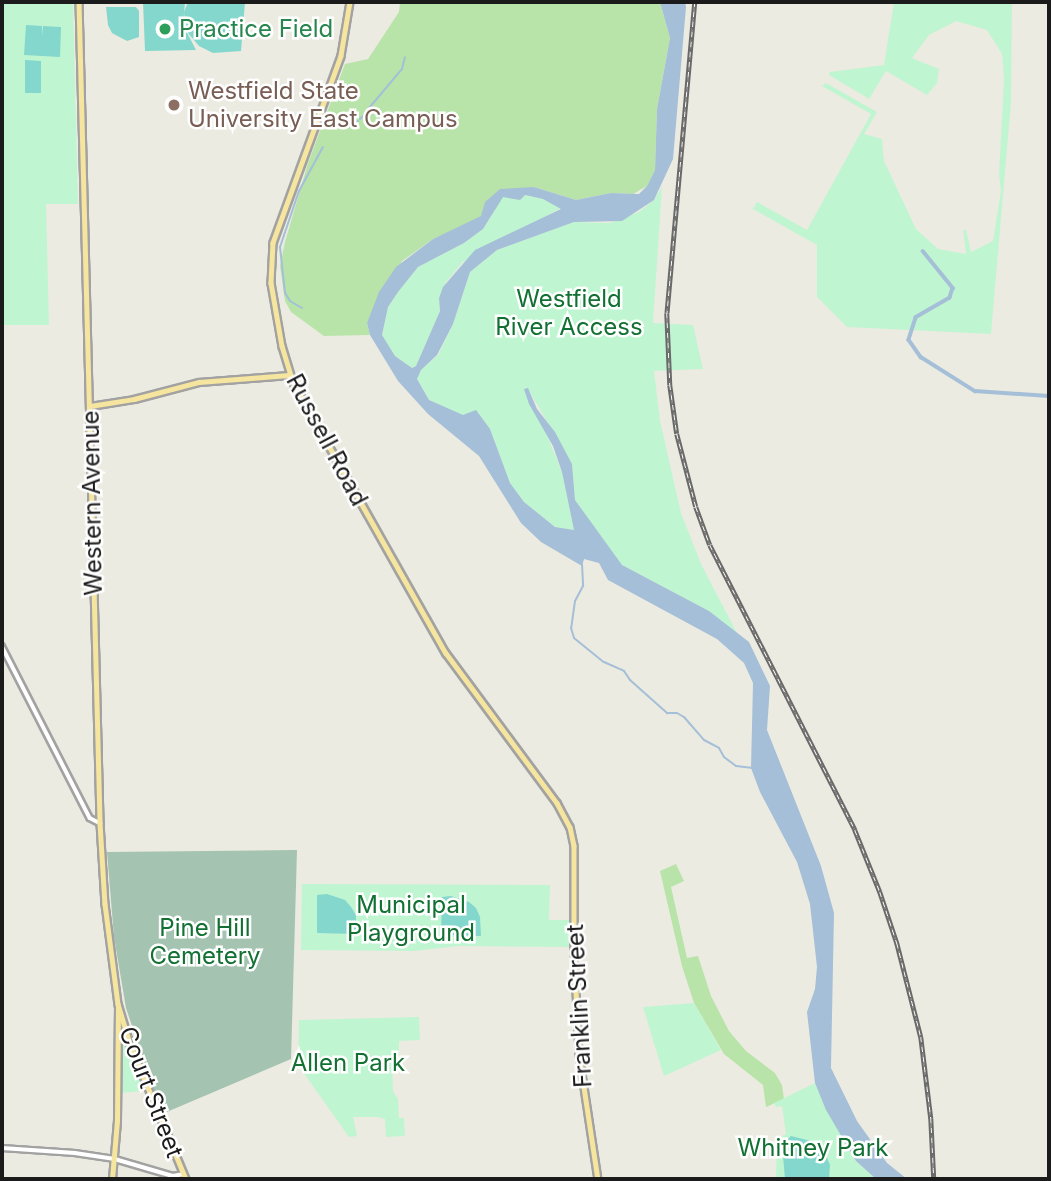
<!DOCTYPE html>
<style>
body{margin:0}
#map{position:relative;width:1051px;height:1181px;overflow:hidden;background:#ecebe1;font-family:Inter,sans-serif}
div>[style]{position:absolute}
.grass>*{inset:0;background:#b8e4aa}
.cemetery>*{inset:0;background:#a4c3b1}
.park>*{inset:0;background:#c0f5d1}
.pitch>*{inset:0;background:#84d7cc}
.water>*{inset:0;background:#a4bfd7}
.stream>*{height:2px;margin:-1px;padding:0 1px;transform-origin:1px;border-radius:1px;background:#a4bfd7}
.canal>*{height:3.5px;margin:-1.75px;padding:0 1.75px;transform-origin:1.75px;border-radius:1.75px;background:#a4bfd7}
.roads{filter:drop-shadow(2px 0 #a2a2a2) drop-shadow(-2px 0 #a2a2a2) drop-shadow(0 2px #a2a2a2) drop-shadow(0 -2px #a2a2a2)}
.minor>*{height:3.5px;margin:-1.75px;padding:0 1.75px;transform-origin:1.75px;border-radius:1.75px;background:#fff}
.major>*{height:4.5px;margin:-2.25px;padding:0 2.25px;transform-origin:2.25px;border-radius:2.25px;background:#f5e59e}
.rail>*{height:4.5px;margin-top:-2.25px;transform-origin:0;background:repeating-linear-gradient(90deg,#fff 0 5px,#696969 0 10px);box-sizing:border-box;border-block:2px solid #696969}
.dots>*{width:19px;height:19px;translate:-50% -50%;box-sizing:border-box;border:4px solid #fff;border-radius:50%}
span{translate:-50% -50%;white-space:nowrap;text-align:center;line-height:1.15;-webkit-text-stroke:5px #fff;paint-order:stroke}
.leisure-label{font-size:24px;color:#27864d}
.left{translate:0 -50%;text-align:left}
.education-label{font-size:24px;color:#785e54}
.park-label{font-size:24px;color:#127032}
.street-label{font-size:24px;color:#1b1b1b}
.frame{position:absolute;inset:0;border:4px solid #1b1b1b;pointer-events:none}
</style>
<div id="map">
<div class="grass">
<div style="clip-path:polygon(400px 2px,660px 2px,670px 38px,657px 109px,655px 170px,647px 186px,633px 194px,611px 193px,576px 200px,534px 187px,473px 222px,433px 239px,402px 261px,367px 323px,370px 335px,324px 336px,291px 312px,285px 301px,280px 266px,285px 242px,308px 163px,345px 64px,368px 59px,399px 12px)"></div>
<div style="clip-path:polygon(676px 864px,684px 881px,671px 887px,687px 958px,698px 956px,711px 996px,729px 1031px,746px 1051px,775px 1073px,782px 1085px,784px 1099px,766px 1107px,763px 1085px,724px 1054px,694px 1003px,682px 966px,660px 871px)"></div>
</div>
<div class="cemetery">
<div style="clip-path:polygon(297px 850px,291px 1059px,162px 1114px,126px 1008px,114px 937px,107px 852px)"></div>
</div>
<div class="park">
<div style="clip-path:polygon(2px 2px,73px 2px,78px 204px,46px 204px,49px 325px,2px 325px)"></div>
<div style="clip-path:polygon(894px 2px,1012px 2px,1011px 102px,991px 334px,847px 327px,817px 297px,817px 245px,753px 209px,757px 202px,807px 230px,871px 114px,822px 86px,826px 83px,877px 112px,864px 134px,882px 139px,884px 161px,916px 229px,938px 249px,966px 254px,963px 230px,966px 230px,971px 252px,993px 241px,1001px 191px,999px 175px,1004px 79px,1002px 54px,987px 30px,956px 21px,929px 35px,912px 58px,939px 69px,937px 83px,927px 95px,886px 71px,869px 99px,829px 75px,830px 72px,884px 65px)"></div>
<div style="clip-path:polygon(662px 187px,653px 323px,693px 325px,703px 369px,654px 371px,660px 421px,681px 513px,701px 564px,739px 637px,709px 611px,622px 565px,600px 538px,575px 500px,572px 464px,528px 389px,562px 472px,574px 530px,555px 527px,524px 502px,510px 483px,490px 429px,429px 400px,417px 379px,421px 370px,438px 355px,453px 324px,470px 272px,497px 250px,574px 222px,610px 223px,639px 212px,654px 200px)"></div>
<div style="clip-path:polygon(525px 195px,543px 199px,561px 208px,463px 262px,446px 282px,439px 298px,440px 311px,416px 366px,412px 368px,395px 356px,382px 336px,388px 307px,398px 292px,418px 267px,464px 243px,483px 229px,503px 197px,517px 198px)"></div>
<div style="clip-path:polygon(302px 884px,550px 885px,549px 920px,571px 920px,570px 947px,458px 946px,414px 951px,301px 950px)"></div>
<div style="clip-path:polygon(694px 1003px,721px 1050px,664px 1076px,643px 1007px)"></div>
<div style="clip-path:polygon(419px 1017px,420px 1040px,399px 1041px,399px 1056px,392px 1056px,393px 1091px,398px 1099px,399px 1118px,404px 1118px,405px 1136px,386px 1137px,385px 1119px,378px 1117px,353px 1117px,357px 1136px,349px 1137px,298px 1065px,299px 1020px)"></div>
<div style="clip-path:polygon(120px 1039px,125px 1039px,143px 1091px,120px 1093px)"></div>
<div style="clip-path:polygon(815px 1083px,847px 1146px,856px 1161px,876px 1179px,776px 1179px,777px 1139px,786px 1134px,782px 1106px,776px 1107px,774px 1103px)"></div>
</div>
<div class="pitch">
<div style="clip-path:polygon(143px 2px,185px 2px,183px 25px,196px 50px,145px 51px)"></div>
<div style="clip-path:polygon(188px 2px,245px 2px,241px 51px,213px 53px,199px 46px,188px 33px,185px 24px,184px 12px)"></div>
<div style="clip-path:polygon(106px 7px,136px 7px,139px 11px,139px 37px,127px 41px,112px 33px,108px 25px)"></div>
<div style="clip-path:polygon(26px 25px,42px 26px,42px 36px,43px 26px,61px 27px,60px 57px,24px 55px)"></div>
<div style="clip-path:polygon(25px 60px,41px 61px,41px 93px,25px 93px)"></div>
<div style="clip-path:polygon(327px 894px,345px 900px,351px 907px,356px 915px,356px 934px,317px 933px,317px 895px)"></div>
<div style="clip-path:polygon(451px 896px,469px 902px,476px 908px,480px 917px,481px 936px,441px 935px,442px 897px)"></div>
<div style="clip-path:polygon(791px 1136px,811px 1141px,824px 1150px,830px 1165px,829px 1179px,785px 1179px,782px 1144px)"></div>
</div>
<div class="water">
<div style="clip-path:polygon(evenodd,660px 2px,685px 2px,686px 7px,673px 159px,654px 200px,622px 221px,574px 222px,497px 250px,470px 272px,453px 324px,437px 355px,421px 370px,417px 379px,429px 400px,463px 415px,476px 410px,490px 429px,510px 483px,524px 502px,555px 527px,574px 530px,562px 472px,553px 446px,529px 404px,524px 389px,528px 388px,537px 409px,555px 432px,572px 464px,575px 500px,622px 565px,709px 611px,749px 642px,770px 686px,767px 730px,821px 866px,834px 913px,831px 1068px,857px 1121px,887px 1163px,907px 1179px,876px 1179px,856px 1161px,826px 1110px,815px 1083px,807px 1012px,815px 989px,817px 967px,810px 904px,797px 862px,760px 792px,751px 768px,753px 683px,744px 663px,717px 639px,608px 580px,599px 563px,584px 559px,582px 566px,541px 542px,521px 523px,479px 456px,428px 414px,398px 381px,370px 335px,367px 323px,379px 292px,396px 267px,433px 239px,481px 216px,485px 202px,500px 189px,534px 187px,576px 200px,611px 193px,639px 194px,647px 186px,655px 170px,657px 109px,670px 38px,660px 2px,525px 195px,543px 199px,561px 209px,475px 250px,443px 287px,439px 298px,440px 311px,416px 366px,412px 368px,395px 356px,382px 335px,388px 307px,398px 292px,418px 267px,464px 243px,483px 229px,503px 197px,520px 200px,525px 195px)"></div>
</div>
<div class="stream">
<div style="left:364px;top:114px;width:59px;rotate:-49.8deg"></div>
<div style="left:402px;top:69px;width:12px;rotate:-76deg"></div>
<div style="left:360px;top:119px;width:4px;rotate:-45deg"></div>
<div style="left:345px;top:128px;width:15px;rotate:-28deg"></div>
<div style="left:302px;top:308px;width:14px;rotate:-150deg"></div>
<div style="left:290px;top:301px;width:9px;rotate:-122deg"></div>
<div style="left:285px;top:293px;width:46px;rotate:-96.2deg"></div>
<div style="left:280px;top:247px;width:59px;rotate:-71.3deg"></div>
<div style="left:299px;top:191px;width:50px;rotate:-61.4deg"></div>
<div style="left:582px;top:564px;width:22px;rotate:87deg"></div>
<div style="left:583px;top:586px;width:17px;rotate:118deg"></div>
<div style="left:575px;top:601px;width:27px;rotate:98deg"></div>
<div style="left:571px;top:628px;width:10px;rotate:73deg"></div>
<div style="left:574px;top:638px;width:38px;rotate:39deg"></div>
<div style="left:604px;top:662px;width:22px;rotate:24deg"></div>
<div style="left:624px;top:671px;width:11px;rotate:56deg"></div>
<div style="left:630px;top:680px;width:50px;rotate:41.7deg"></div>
<div style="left:667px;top:713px;width:10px"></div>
<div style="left:677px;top:713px;width:8px;rotate:30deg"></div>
<div style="left:684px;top:717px;width:30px;rotate:49deg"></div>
<div style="left:704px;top:740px;width:17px;rotate:28deg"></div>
<div style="left:719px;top:748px;width:10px;rotate:61deg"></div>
<div style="left:724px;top:757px;width:15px;rotate:37deg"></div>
<div style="left:736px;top:766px;width:17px;rotate:7deg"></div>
</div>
<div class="canal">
<div style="left:923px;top:251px;width:48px;rotate:51deg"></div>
<div style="left:953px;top:288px;width:10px;rotate:107deg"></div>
<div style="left:950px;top:298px;width:39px;rotate:150deg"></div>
<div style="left:916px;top:318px;width:23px;rotate:108deg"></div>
<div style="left:909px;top:340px;width:21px;rotate:55deg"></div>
<div style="left:921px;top:357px;width:64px;rotate:32.2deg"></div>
<div style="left:975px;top:391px;width:74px;rotate:3.9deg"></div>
</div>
<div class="roads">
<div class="minor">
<div style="left:2px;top:646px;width:193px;rotate:62.9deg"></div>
<div style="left:90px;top:818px;width:11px;rotate:27deg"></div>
<div style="left:2px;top:1148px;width:73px;rotate:3.9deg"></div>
<div style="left:75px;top:1153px;width:40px;rotate:8.5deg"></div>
<div style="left:115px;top:1159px;width:60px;rotate:16.3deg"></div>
<div style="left:173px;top:1176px;width:11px;rotate:-10deg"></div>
</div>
<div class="major">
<div style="left:79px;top:2px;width:821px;rotate:88.53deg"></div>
<div style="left:100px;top:823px;width:81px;rotate:86.5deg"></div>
<div style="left:105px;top:904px;width:101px;rotate:82.6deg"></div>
<div style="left:118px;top:1004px;width:42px;rotate:73.3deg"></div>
<div style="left:130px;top:1044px;width:146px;rotate:67.5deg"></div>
<div style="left:350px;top:2px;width:55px;rotate:99.5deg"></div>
<div style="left:341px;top:56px;width:199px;rotate:110deg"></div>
<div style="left:273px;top:243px;width:40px;rotate:92.9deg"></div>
<div style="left:271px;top:283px;width:64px;rotate:80.1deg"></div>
<div style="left:282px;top:346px;width:38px;rotate:73deg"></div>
<div style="left:293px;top:382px;width:311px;rotate:60.6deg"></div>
<div style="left:446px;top:653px;width:187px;rotate:53.5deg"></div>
<div style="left:557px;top:803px;width:27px;rotate:62deg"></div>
<div style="left:570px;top:827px;width:19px;rotate:78deg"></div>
<div style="left:574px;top:846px;width:104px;rotate:90deg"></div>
<div style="left:574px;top:950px;width:104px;rotate:87.2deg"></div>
<div style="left:579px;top:1054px;width:126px;rotate:81.4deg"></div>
<div style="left:90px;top:406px;width:45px;rotate:-9deg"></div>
<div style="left:134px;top:399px;width:67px;rotate:-14.7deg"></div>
<div style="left:199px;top:382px;width:90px;rotate:-4.4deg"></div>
<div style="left:112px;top:1179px;width:58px;rotate:-85.1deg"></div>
<div style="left:117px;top:1121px;width:113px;rotate:-89.5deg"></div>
</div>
</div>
<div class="rail">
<div style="left:695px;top:2px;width:312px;rotate:95.1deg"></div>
<div style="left:667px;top:313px;width:72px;rotate:87.6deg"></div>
<div style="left:670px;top:385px;width:49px;rotate:81.9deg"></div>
<div style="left:677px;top:434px;width:75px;rotate:75.4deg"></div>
<div style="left:696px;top:507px;width:40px;rotate:69.8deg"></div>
<div style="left:710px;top:545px;width:320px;rotate:63deg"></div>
<div style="left:855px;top:830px;width:67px;rotate:68deg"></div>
<div style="left:880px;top:892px;width:54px;rotate:71.6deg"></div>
<div style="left:897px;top:943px;width:97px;rotate:75.7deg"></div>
<div style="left:921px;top:1037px;width:82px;rotate:83deg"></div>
<div style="left:931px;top:1118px;width:61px;rotate:87.2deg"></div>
</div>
<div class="dots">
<div style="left:165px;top:29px;background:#2e9e5b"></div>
<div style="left:174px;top:105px;background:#8d6e63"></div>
</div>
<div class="leisure-label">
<span class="left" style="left:179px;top:29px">Practice Field</span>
</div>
<div class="education-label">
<span class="left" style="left:188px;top:105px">Westfield State<br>University East Campus</span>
</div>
<div class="park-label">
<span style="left:569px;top:313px">Westfield<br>River Access</span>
<span style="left:411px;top:919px">Municipal<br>Playground</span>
<span style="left:205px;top:942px">Pine Hill<br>Cemetery</span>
<span style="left:348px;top:1063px">Allen Park</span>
<span style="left:813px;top:1148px">Whitney Park</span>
</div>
<div class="street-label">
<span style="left:327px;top:440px;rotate:62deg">Russell Road</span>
<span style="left:92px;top:503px;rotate:-91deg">Western Avenue</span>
<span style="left:579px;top:1006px;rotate:-93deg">Franklin Street</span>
<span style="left:151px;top:1092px;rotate:69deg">Court Street</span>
</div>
<div class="frame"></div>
</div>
